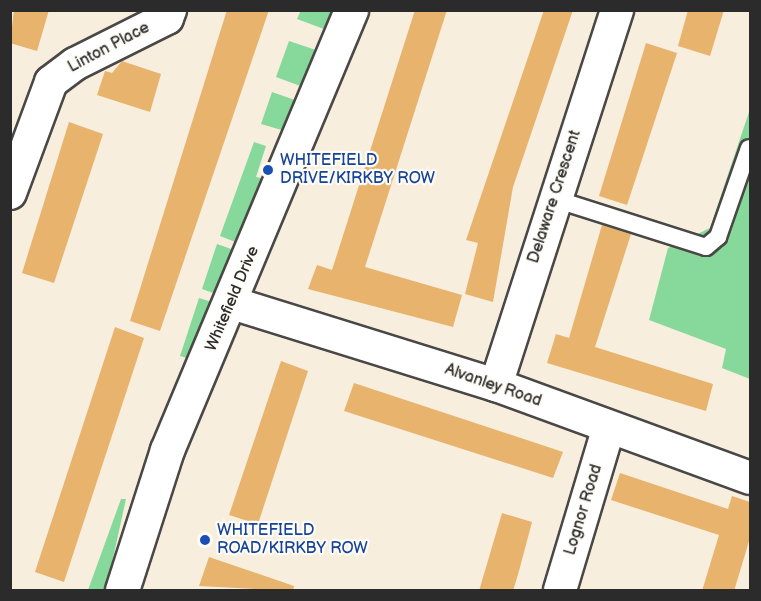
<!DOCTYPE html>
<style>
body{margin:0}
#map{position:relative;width:761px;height:601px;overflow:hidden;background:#f8eedd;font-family:"Balsamiq Sans",sans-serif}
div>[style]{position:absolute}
.green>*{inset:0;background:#86d99a}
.building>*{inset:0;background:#e7b36d}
.roads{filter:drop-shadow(2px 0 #4a4846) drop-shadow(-2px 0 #4a4846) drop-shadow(0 2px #4a4846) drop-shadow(0 -2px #4a4846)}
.lane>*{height:16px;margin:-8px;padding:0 8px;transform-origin:8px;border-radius:8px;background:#fff}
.street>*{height:32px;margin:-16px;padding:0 16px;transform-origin:16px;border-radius:16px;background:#fff}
.secondary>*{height:33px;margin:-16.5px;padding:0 16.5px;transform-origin:16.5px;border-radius:16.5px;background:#fff}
.dots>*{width:16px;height:16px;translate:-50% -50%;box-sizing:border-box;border:3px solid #fdfcf7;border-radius:50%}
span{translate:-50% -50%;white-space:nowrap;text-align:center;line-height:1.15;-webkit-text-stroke:4.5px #fdfcf7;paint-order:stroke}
.street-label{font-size:16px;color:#2b2b2b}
.transit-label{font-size:16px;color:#164399}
.left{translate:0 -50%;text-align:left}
.frame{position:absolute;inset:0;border:12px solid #2b2b2b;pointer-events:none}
</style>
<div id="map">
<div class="green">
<div style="clip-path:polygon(301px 10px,331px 10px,331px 11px,324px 29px,297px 19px)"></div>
<div style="clip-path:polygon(289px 41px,316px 50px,303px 87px,276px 77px)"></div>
<div style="clip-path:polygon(272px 92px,295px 100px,285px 131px,261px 124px)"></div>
<div style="clip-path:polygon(750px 109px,750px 379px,722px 368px,726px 349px,649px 320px,668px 248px,710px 228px)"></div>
<div style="clip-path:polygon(254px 142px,266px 146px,256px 177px,266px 179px,238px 243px,220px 236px)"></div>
<div style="clip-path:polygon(217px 244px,234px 250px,216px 294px,202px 289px)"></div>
<div style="clip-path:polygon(199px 298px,212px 302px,190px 359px,180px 356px)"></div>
<div style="clip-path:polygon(121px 499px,126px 499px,106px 590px,88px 590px)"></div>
</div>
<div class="building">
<div style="clip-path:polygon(14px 10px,49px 10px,37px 51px,10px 43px)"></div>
<div style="clip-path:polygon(227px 10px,269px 10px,160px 331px,130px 321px)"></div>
<div style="clip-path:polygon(415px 10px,447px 10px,365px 267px,462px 295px,453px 327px,308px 289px,317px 265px,332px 270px)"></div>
<div style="clip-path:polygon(544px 10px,573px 10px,513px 187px,493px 302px,465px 294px,478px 243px,466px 240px)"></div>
<div style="clip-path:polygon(688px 10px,724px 10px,710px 56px,678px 46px)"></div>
<div style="clip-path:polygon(646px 43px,677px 53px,627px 205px,599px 196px)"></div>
<div style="clip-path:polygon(122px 61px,161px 74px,150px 112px,97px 95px,105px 71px,112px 73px)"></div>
<div style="clip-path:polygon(69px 122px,103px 134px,54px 283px,22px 273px)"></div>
<div style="clip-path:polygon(602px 225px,631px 234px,595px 347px,713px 384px,706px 411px,547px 363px,556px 334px,569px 338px)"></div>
<div style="clip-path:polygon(115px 327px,144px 338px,64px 582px,35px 572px)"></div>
<div style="clip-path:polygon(281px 361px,308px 371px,258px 524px,229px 515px)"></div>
<div style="clip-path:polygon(354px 383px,563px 452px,553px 478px,344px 411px)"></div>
<div style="clip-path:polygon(620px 473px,728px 509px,732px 496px,750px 502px,750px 538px,734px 591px,702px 591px,719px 535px,611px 500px)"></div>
<div style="clip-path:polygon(502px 513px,532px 522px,519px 571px,513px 591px,479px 591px)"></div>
<div style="clip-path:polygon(209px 557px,294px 586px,293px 591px,199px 586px)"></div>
</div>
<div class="roads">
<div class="lane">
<div style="left:555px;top:199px;width:158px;rotate:17.6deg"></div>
<div style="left:706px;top:247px;width:16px;rotate:-40deg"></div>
<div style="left:718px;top:237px;width:94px;rotate:-70.8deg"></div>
</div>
<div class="street">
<div style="left:10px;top:193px;width:118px;rotate:-69.7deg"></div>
<div style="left:51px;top:82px;width:30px;rotate:-37deg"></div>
<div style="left:75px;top:64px;width:103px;rotate:-26.6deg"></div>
<div style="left:167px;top:18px;width:9px;rotate:-69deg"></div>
<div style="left:232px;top:303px;width:276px;rotate:17.3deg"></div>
<div style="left:496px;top:385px;width:270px;rotate:20.1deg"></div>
<div style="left:496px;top:385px;width:394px;rotate:-72.1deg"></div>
<div style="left:560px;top:590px;width:167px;rotate:-73.3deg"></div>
</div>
<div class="secondary">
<div style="left:122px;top:590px;width:147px;rotate:-72.2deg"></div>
<div style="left:167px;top:450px;width:477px;rotate:-67.3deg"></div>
</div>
</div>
<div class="dots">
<div style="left:268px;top:170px;background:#1a4fb4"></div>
<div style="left:205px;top:540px;background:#1a4fb4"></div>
</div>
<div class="street-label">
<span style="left:109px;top:48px;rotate:-28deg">Linton Place</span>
<span style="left:555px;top:197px;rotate:-72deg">Delaware Crescent</span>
<span style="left:233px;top:299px;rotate:-67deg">Whitefield Drive</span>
<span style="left:493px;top:386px;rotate:19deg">Alvanley Road</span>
<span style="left:584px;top:510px;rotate:-73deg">Lognor Road</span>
</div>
<div class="transit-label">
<span class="left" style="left:280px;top:170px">WHITEFIELD<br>DRIVE/KIRKBY ROW</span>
<span class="left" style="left:217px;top:540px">WHITEFIELD<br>ROAD/KIRKBY ROW</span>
</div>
<div class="frame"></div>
</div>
